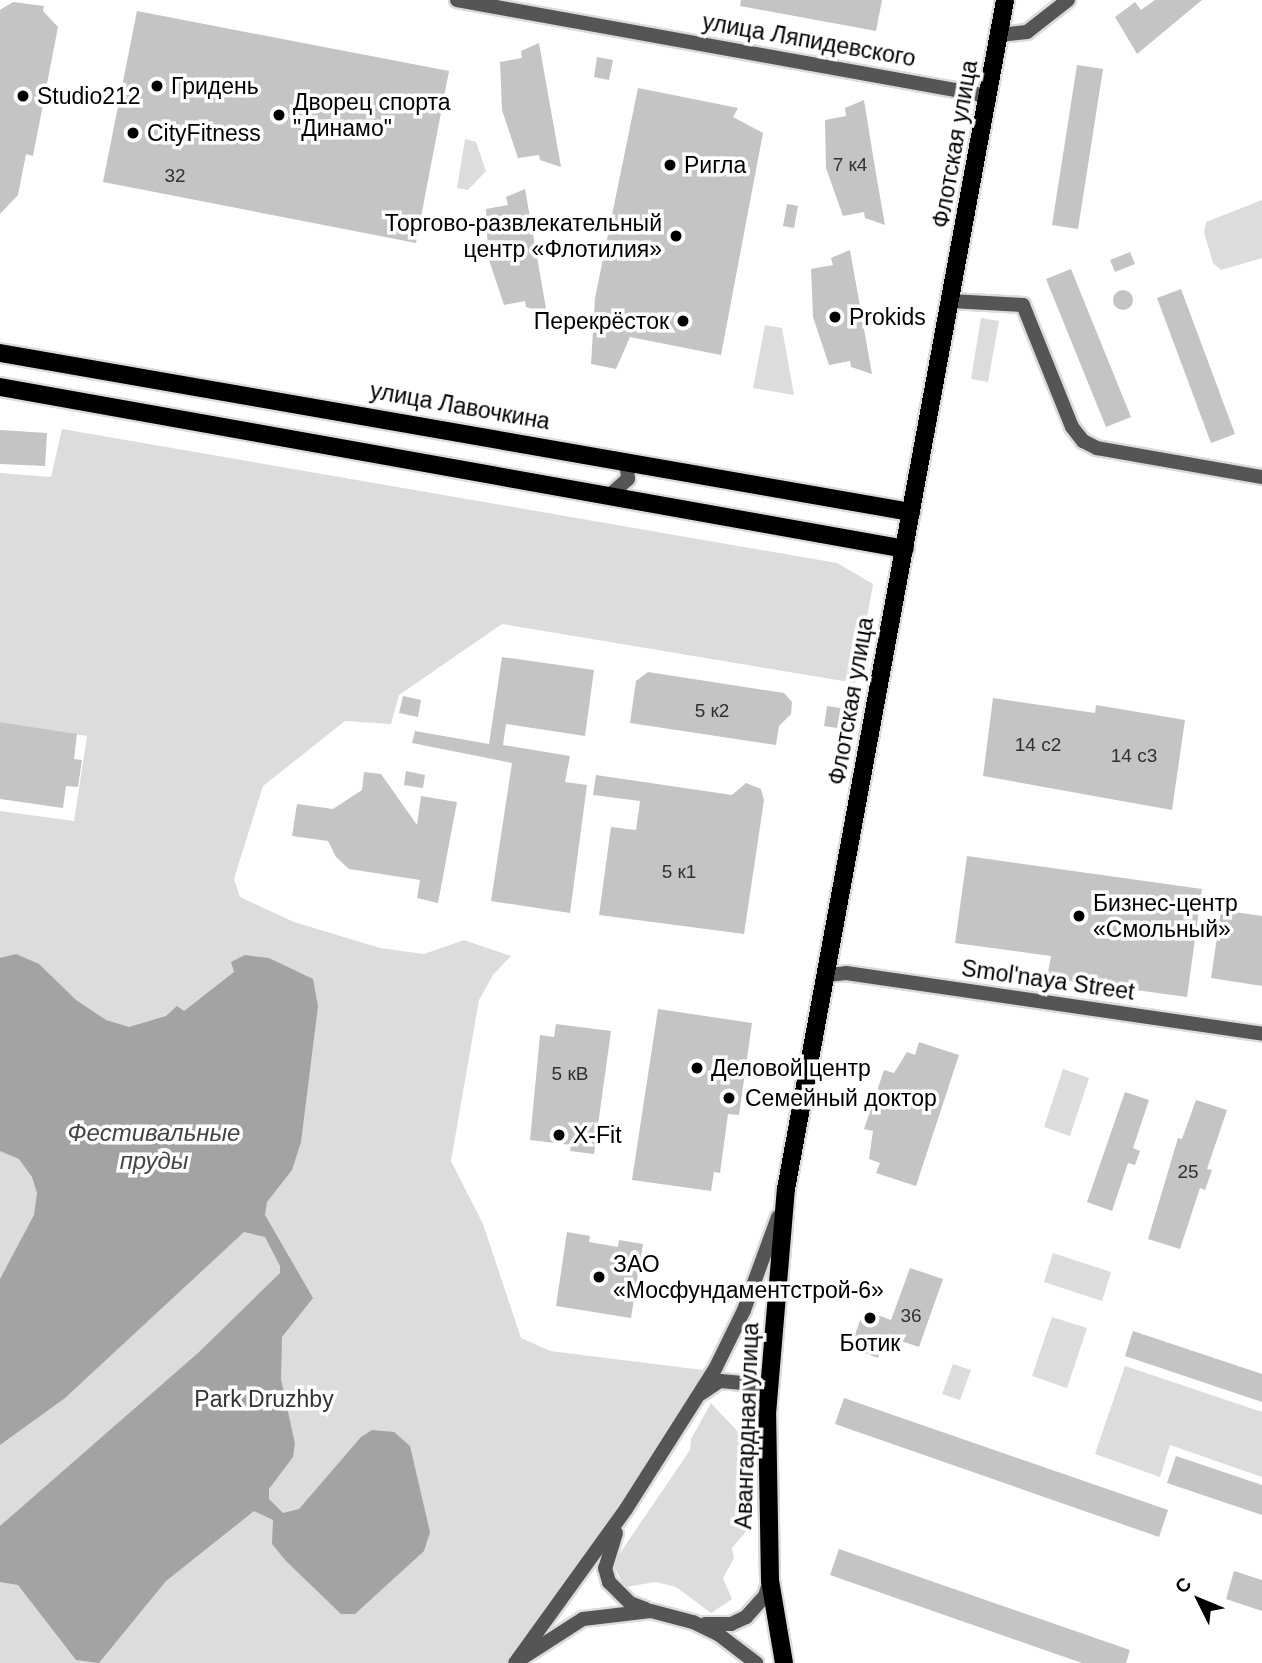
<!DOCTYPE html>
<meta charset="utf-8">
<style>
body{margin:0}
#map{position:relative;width:1262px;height:1663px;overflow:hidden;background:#fff;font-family:Arial,sans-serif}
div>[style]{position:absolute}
.green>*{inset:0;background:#dcdcdc}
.water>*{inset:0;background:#a3a3a3}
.building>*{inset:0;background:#c4c4c4}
.round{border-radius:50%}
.roads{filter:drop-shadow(2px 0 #dbdbdb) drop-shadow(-2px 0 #dbdbdb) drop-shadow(0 2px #dbdbdb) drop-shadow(0 -2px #dbdbdb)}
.minor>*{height:14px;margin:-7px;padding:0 7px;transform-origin:7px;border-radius:7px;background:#555}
.major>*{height:18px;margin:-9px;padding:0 9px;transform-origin:9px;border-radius:9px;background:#000}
.dots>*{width:19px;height:19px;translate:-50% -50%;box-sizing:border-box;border:4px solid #fff;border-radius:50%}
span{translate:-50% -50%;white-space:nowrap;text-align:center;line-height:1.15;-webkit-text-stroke:7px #fff;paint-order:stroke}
.number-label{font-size:19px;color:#313131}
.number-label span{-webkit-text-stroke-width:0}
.street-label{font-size:23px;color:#000}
.poi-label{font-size:23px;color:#000}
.left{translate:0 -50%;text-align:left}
.right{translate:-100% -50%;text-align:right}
.park-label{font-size:23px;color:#333}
.water-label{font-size:24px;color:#444;font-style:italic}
.north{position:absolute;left:1164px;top:1565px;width:70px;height:70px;-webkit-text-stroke:5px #fff;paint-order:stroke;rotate:313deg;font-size:19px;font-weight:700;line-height:28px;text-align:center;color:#000}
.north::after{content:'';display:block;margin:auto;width:24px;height:32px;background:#000;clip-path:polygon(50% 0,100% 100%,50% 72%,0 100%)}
</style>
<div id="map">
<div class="green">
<div style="clip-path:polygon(465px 139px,476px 142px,486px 171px,468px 190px,457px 188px)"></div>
<div style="clip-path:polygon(1262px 200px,1262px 258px,1221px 270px,1213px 263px,1204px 232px,1206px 222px)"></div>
<div style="clip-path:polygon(981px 318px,999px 321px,988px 382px,971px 379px)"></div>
<div style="clip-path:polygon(765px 325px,782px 328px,794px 395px,753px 388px)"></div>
<div style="clip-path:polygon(62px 429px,837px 563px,873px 584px,855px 683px,502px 624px,399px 695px,391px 724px,345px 721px,263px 786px,234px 879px,240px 897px,294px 922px,380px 948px,424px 954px,464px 940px,511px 956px,493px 975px,479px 1000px,451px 1161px,483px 1224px,521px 1338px,550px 1351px,703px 1370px,641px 1475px,505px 1663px,0 1663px,0 811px,74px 821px,87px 736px,0 722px,0 473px,51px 477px)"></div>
<div style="clip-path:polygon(1063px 1069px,1089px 1078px,1070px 1136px,1044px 1127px)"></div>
<div style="clip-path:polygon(1053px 1253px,1111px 1272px,1102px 1301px,1044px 1282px)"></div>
<div style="clip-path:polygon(1052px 1317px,1087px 1328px,1067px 1388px,1032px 1376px)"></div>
<div style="clip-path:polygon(953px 1364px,971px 1370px,960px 1400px,942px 1394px)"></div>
<div style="clip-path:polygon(1125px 1366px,1262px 1412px,1262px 1477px,1170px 1445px,1160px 1477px,1095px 1454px)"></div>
<div style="clip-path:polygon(711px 1403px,740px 1434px,752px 1462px,751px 1526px,732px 1548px,734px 1558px,723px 1578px,732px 1599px,711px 1613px,676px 1587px,656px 1582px,625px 1587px,615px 1569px,616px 1559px,690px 1450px,691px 1439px)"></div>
</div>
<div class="water">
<div style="clip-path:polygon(16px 954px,39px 964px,76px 1000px,106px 1020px,129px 1027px,166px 1016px,177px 1006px,184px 1011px,234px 972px,231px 962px,245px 955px,269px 958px,313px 979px,318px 1006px,301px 1142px,292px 1170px,267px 1202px,265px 1215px,313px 1298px,282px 1337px,281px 1379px,295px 1444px,293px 1457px,269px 1489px,269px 1499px,283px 1513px,299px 1509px,361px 1437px,372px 1430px,394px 1432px,410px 1446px,430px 1532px,424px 1551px,355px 1614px,341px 1614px,286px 1561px,272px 1544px,273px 1520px,254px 1511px,166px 1581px,99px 1663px,76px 1660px,18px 1585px,0 1582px,0 1526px,198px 1353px,280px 1273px,280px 1266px,265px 1237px,244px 1232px,65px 1398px,0 1445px,0 1279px,34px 1215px,37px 1193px,32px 1177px,19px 1159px,0 1151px,0 958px)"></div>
</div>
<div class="building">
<div style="clip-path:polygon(741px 0,882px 0,876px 31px,740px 6px)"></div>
<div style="clip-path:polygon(1155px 0,1202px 0,1137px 54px,1115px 17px,1135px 2px,1141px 10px)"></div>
<div style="clip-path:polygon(13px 2px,44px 6px,43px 11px,58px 27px,33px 156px,26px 154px,18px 195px,0 214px,0 10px)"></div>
<div style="clip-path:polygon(137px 11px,449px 71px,416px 243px,103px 182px)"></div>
<div style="clip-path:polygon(539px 43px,561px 167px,540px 160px,539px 155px,518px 158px,502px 110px,500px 62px,522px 58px,521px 51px)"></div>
<div style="clip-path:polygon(597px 57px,613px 60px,609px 80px,594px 77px)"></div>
<div style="clip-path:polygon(1077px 65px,1103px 69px,1078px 229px,1052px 225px)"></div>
<div style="clip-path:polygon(638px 88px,738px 108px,733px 117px,763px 133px,721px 355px,630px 337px,616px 369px,591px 364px,595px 298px)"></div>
<div style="clip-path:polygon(864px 100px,874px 162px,885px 225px,865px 218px,864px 212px,843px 216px,826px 168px,825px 120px,846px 116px,845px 108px)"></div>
<div style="clip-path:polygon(525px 189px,536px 251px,547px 314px,526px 307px,525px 301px,504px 305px,488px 257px,486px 209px,508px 205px,506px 197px)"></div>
<div style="clip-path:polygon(787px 204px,798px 206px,794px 228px,783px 226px)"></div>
<div style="clip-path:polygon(850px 250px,872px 374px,851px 367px,850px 361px,829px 365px,813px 317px,811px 269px,833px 265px,831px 258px)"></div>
<div style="clip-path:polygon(1130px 252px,1135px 264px,1115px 272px,1110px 260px)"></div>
<div style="clip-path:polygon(1071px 269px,1131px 417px,1106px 427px,1046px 279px)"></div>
<div style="clip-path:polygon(1181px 289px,1235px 434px,1211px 443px,1157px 298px)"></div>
<div class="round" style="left:1113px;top:290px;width:20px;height:20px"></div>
<div style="clip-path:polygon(0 430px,47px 433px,45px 466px,0 464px)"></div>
<div style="clip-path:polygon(502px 657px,594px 670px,585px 736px,506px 724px,503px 745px,570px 756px,565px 782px,587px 785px,570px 913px,491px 901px,512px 763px,412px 743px,415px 731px,489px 744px)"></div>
<div style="clip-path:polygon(648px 672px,784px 693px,792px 702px,791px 714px,779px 726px,776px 745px,630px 723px,636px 681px)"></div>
<div style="clip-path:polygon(403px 696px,421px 700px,418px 717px,399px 713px)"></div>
<div style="clip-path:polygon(993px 698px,1095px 713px,1096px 705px,1185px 720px,1172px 810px,983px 776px)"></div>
<div style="clip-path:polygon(827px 706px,841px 708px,837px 728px,824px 726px)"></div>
<div style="clip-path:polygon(0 722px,77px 734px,74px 759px,82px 760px,78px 787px,66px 786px,63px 808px,0 799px)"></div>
<div style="clip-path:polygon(406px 771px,425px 775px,423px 788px,404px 785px)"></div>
<div style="clip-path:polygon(364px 772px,381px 774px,417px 825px,421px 796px,457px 802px,438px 903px,417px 898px,420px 880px,349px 869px,336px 857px,328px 841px,292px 836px,297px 804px,333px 809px,362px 790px)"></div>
<div style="clip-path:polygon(596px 775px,732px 795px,746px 783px,761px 789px,764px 800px,744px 934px,599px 915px,611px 827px,636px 830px,640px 801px,593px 795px)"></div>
<div style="clip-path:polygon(967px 856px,1202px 889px,1187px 997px,1047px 978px,1051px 956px,955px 943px)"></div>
<div style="clip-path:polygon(1221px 910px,1262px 916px,1262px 986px,1211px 978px)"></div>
<div style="clip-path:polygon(658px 1009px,752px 1023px,739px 1115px,728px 1114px,720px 1173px,714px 1172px,711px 1191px,632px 1180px)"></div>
<div style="clip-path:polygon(556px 1024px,611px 1031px,594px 1154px,570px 1151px,571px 1145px,530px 1140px,540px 1035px,554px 1037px)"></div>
<div style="clip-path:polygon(919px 1042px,959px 1055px,916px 1186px,876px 1173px,880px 1163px,869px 1159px,873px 1131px,864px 1129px,884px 1070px,894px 1073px,907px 1052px,915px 1055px)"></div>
<div style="clip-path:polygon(1125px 1092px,1149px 1100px,1133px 1148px,1140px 1151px,1135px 1165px,1128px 1163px,1112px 1211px,1087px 1202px)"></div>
<div style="clip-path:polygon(1196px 1100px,1227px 1110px,1207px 1169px,1212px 1170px,1205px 1190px,1200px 1188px,1180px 1249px,1148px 1239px,1178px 1138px,1182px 1139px)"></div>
<div style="clip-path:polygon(567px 1232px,590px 1236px,589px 1242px,618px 1247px,619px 1240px,643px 1244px,631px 1318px,556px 1306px)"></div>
<div style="clip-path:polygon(910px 1268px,943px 1279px,919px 1347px,886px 1336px,878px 1358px,850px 1348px,864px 1310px,891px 1320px)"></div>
<div style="clip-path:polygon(1133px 1331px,1262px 1374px,1262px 1402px,1125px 1356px)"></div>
<div style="clip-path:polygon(844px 1398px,1168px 1510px,1159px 1537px,835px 1424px)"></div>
<div style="clip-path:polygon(1176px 1456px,1262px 1485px,1262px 1515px,1167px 1483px)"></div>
<div style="clip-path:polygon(839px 1549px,1130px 1650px,1126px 1663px,1082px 1663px,830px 1575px)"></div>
<div style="clip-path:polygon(1234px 1571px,1262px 1580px,1262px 1611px,1226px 1599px)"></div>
</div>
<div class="roads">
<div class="minor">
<div style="left:457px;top:0;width:540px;rotate:10.25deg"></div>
<div style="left:999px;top:35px;width:28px;rotate:-6deg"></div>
<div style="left:1027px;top:32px;width:52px;rotate:-38deg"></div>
<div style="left:951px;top:301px;width:72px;rotate:3.2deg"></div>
<div style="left:1023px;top:305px;width:131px;rotate:68.1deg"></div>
<div style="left:1072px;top:427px;width:18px;rotate:52deg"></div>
<div style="left:1083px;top:441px;width:16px;rotate:27deg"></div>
<div style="left:1097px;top:448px;width:168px;rotate:10deg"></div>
<div style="left:610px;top:495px;width:24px;rotate:-42deg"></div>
<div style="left:628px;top:479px;width:12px;rotate:-95deg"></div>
<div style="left:627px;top:467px;width:14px;rotate:-144deg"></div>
<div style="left:828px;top:975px;width:18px;rotate:-6deg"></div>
<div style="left:846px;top:973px;width:420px;rotate:8.3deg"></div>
<div style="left:702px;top:1393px;width:22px;rotate:-34deg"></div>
<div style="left:720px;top:1381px;width:23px;rotate:5deg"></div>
<div style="left:743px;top:1383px;width:22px;rotate:39deg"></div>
<div style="left:760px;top:1397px;width:17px;rotate:66deg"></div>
<div style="left:616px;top:1533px;width:37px;rotate:107deg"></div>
<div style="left:605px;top:1568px;width:15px;rotate:74deg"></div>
<div style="left:609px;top:1582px;width:30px;rotate:45deg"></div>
<div style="left:630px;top:1603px;width:17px;rotate:21deg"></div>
<div style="left:705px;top:1624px;width:26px"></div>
<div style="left:731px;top:1624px;width:17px;rotate:-25deg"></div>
<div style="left:746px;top:1617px;width:28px;rotate:-48deg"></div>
<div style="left:765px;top:1596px;width:17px;rotate:-73deg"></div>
<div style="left:522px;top:1658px;width:72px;rotate:-32.6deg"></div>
<div style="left:583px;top:1619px;width:68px;rotate:-6.7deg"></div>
<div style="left:651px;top:1611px;width:43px;rotate:14.7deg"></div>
<div style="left:693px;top:1622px;width:28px;rotate:26deg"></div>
<div style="left:718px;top:1634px;width:48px;rotate:37.3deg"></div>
<div style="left:515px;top:1663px;width:190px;rotate:-54.2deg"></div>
<div style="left:626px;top:1509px;width:168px;rotate:-57.6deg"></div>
<div style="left:716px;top:1367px;width:64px;rotate:-63.8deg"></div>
<div style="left:744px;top:1310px;width:99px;rotate:-69.9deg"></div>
</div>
<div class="major">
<div style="left:0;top:353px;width:925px;rotate:9.9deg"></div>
<div style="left:0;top:387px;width:919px;rotate:10.15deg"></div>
<div style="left:784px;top:1663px;width:84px;rotate:-99.6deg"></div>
<div style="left:770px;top:1580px;width:166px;rotate:-91deg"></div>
<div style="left:767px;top:1414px;width:226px;rotate:-85.2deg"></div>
<div style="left:786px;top:1189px;width:1209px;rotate:-79.56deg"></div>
</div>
</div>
<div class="dots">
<div style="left:157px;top:86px;background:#000"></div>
<div style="left:23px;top:96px;background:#000"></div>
<div style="left:279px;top:115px;background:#000"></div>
<div style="left:133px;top:133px;background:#000"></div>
<div style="left:670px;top:165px;background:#000"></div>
<div style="left:676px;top:236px;background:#000"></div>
<div style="left:835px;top:317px;background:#000"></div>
<div style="left:683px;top:321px;background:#000"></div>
<div style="left:1079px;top:916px;background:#000"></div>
<div style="left:697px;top:1068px;background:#000"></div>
<div style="left:729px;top:1098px;background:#000"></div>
<div style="left:559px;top:1135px;background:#000"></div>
<div style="left:599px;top:1277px;background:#000"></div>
<div style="left:870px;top:1318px;background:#000"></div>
</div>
<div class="number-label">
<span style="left:850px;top:165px">7 к4</span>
<span style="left:175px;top:176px">32</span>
<span style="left:712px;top:711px">5 к2</span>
<span style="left:1038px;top:745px">14 с2</span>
<span style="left:1134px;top:756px">14 с3</span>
<span style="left:679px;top:872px">5 к1</span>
<span style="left:570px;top:1074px">5 кВ</span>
<span style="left:1188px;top:1172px">25</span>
<span style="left:911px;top:1316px">36</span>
</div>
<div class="street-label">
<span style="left:809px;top:40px;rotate:10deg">улица Ляпидевского</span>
<span style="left:955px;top:144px;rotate:-80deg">Флотская улица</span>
<span style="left:460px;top:406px;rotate:10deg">улица Лавочкина</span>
<span style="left:851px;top:701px;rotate:-80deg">Флотская улица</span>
<span style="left:1048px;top:980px;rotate:8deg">Smol'naya Street</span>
<span style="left:747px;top:1426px;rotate:-88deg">Авангардная улица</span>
</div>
<div class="poi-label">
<span class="left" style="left:171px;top:86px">Гридень</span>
<span class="left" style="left:37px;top:96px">Studio212</span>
<span class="left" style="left:293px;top:115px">Дворец спорта<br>"Динамо"</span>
<span class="left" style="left:147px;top:133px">CityFitness</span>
<span class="left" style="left:684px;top:165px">Ригла</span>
<span class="right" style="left:662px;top:236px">Торгово-развлекательный<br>центр «Флотилия»</span>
<span class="left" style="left:849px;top:317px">Prokids</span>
<span class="right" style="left:669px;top:321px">Перекрёсток</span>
<span class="left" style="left:1093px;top:916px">Бизнес-центр<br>«Смольный»</span>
<span class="left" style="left:711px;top:1068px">Деловой центр</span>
<span class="left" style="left:745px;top:1098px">Семейный доктор</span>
<span class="left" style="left:573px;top:1135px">X-Fit</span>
<span class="left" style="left:613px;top:1277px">ЗАО<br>«Мосфундаментстрой-6»</span>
<span style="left:870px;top:1343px">Ботик</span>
</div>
<div class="park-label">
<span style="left:264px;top:1399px">Park Druzhby</span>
</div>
<div class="water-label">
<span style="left:154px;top:1147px">Фестивальные<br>пруды</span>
</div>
<div class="north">С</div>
</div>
